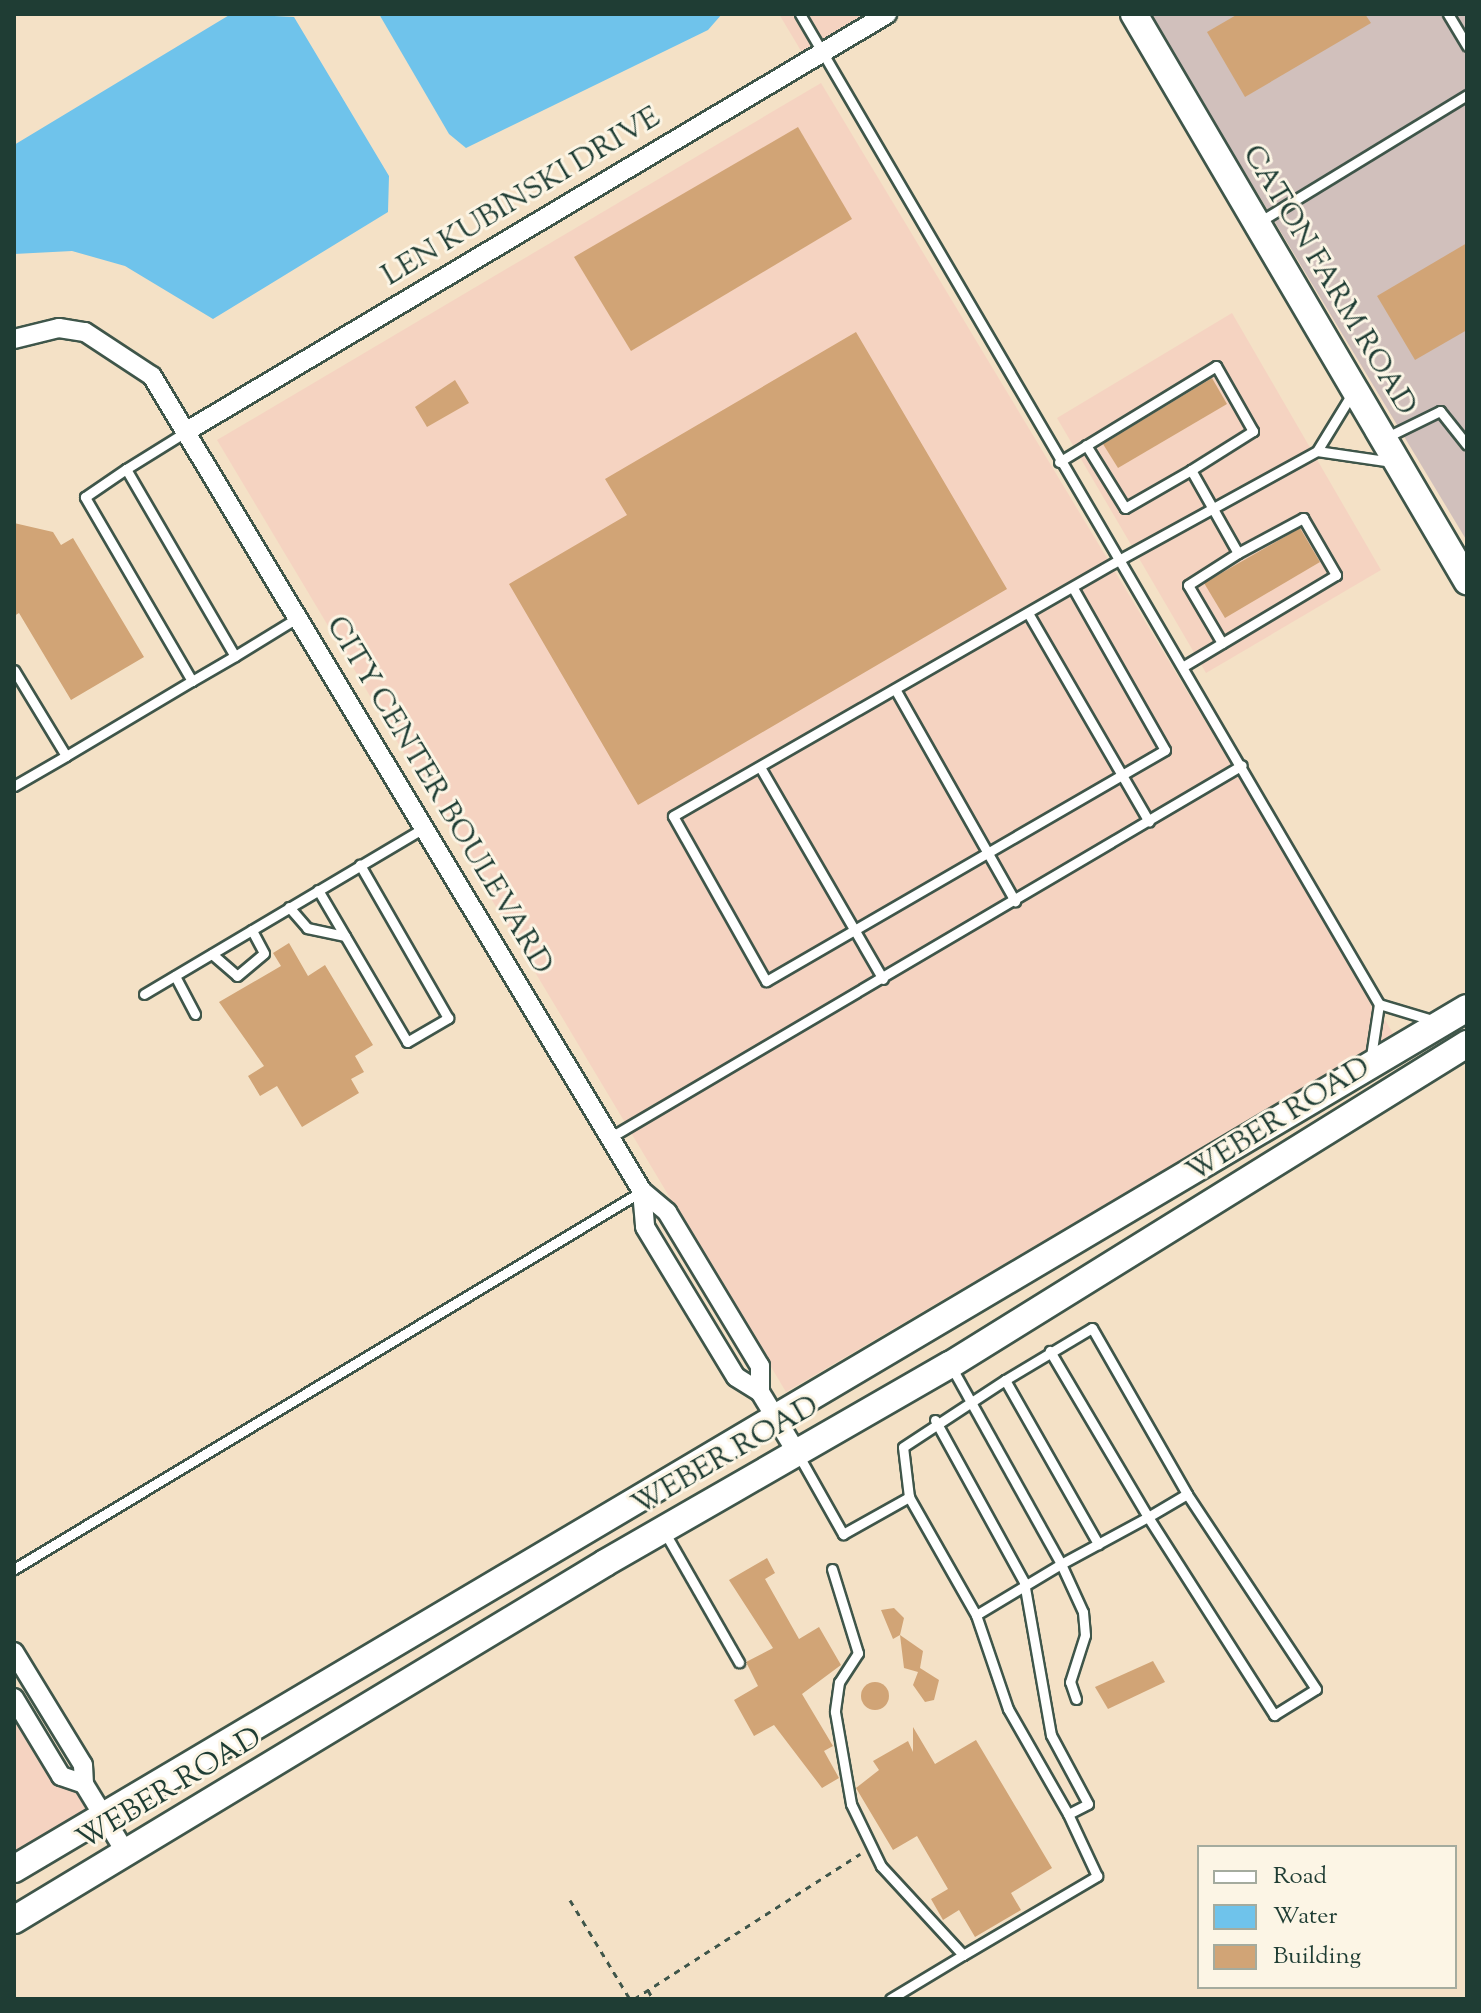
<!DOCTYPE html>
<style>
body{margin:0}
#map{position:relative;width:1481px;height:2013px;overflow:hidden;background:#f4e1c6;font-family:"Sorts Mill Goudy",serif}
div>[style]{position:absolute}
.built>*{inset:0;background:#f5d3c1}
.industrial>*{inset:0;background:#d1c0bc}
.water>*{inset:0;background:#6fc3eb}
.building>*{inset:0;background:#d1a476}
.round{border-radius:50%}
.path>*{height:3px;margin-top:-1.5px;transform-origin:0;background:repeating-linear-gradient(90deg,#3f564a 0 6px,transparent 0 12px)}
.roads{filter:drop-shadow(2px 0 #3f564a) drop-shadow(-2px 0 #3f564a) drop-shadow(0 2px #3f564a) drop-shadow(0 -2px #3f564a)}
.lane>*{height:9px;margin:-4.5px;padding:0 4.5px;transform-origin:4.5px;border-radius:4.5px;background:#fff}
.street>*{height:18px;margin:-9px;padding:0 9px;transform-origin:9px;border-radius:9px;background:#fff}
.secondary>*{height:26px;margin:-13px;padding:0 13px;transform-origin:13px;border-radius:13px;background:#fff}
span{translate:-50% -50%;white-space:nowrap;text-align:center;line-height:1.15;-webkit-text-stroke:6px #fcf5e5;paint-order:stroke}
.street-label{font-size:30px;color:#1f3d34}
.frame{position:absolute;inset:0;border:16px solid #1f3d34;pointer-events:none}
.legend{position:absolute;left:1197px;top:1845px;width:260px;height:144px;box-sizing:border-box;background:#fcf5e5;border:2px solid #a4ab9e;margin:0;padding:10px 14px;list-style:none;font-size:24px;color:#1f3d34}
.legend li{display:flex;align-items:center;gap:16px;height:40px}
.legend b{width:40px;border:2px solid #a4ab9e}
</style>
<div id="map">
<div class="built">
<div style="clip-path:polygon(779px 14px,875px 14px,804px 56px)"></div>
<div style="clip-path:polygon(821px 83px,1394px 1035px,786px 1392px,217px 440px)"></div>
<div style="clip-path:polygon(1232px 313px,1381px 570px,1206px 673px,1057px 418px)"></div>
<div style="clip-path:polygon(14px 1683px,93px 1814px,14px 1860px)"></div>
</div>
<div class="industrial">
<div style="clip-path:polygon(1150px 14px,1467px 14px,1467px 541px,1164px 38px)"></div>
</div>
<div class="water">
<div style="clip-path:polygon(231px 14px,294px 17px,389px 176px,388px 212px,213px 319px,125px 266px,72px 251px,14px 254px,14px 145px)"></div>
<div style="clip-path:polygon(379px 14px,722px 14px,708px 30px,466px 148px,449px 134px)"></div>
</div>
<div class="building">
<div style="clip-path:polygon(1238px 14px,1365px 14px,1371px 23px,1245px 97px,1207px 32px)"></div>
<div style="clip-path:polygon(798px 127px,852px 219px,631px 351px,574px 257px)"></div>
<div style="clip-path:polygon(1467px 243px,1467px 330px,1415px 360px,1377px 296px)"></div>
<div style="clip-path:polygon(856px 332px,1007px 589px,638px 805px,509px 584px,627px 515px,605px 479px)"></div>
<div style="clip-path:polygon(1212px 378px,1227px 404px,1118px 468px,1103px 444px)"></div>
<div style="clip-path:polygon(455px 380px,469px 403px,427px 427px,415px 407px)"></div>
<div style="clip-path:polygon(14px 523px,53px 532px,61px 545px,73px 538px,144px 657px,71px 700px,19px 613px,14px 616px)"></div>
<div style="clip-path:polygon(1300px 528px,1320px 562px,1225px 618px,1204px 583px)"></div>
<div style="clip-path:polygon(289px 943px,308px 976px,325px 965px,373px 1045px,355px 1056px,364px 1072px,351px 1079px,359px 1093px,302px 1127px,277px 1086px,260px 1096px,248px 1076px,264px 1066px,219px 1002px,281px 966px,273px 953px)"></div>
<div style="clip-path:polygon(767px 1558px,775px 1573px,765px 1579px,799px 1639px,819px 1627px,841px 1665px,802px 1694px,833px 1746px,824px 1751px,839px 1778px,822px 1788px,774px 1725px,754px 1736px,734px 1700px,758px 1686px,746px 1662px,773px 1648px,729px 1580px)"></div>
<div style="clip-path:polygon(894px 1608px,904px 1618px,900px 1635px,923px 1651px,920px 1668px,939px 1680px,934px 1700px,925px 1702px,913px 1685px,918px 1672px,904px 1668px,900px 1635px,893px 1639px,881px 1610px)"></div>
<div style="clip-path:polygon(1153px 1661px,1165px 1682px,1108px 1709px,1095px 1687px)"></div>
<div class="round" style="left:861px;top:1682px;width:28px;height:28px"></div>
<div style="clip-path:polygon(913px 1727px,935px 1764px,976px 1740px,1052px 1868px,1011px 1893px,1021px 1910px,975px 1937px,959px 1910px,943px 1920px,931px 1899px,948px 1889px,917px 1836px,893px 1850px,856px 1788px,879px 1770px,873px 1761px,908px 1741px,913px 1752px)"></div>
</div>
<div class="path">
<div style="left:570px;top:1900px;width:116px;rotate:58.8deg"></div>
<div style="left:648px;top:1990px;width:10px;rotate:61deg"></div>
<div style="left:634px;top:1999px;width:269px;rotate:-32.7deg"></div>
</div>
<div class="roads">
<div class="lane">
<div style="left:800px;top:14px;width:1147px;rotate:59.68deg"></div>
<div style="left:1379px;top:1004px;width:53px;rotate:98.7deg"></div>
<div style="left:1448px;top:14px;width:37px;rotate:59deg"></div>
<div style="left:1259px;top:222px;width:244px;rotate:-31.4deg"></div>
<div style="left:1353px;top:392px;width:69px;rotate:121.4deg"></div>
<div style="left:1317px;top:451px;width:76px;rotate:8.3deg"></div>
<div style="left:1387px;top:437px;width:59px;rotate:-26.1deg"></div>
<div style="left:1440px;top:411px;width:43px;rotate:51.5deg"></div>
<div style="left:1086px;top:445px;width:74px;rotate:58.2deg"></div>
<div style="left:1125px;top:508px;width:76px;rotate:-29.9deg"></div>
<div style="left:1059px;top:462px;width:184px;rotate:-31.4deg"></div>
<div style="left:1216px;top:366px;width:75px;rotate:60.4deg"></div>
<div style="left:1253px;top:431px;width:73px;rotate:147.8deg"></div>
<div style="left:1191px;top:470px;width:95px;rotate:60.5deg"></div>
<div style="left:1238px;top:553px;width:74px;rotate:-28.3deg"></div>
<div style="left:1303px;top:518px;width:66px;rotate:59.9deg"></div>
<div style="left:1336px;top:575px;width:179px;rotate:149.1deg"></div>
<div style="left:126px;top:469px;width:216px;rotate:59.8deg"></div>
<div style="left:235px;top:656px;width:50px;rotate:149.8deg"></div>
<div style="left:192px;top:681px;width:213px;rotate:-120.2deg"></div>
<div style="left:85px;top:497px;width:50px;rotate:-34.3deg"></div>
<div style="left:126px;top:469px;width:72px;rotate:-31.9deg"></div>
<div style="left:1073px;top:588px;width:186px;rotate:60.4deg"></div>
<div style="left:1165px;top:750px;width:461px;rotate:149.9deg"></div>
<div style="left:766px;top:981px;width:189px;rotate:-119.4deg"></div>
<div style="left:673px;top:816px;width:512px;rotate:-29.87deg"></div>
<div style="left:1117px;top:561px;width:228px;rotate:-28.8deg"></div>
<div style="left:1028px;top:613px;width:241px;rotate:59.9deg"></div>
<div style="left:1222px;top:643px;width:67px;rotate:-120.4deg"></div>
<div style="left:1188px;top:585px;width:59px;rotate:-32.6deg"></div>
<div style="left:235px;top:656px;width:73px;rotate:-31.5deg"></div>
<div style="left:14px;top:670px;width:100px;rotate:58.8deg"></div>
<div style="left:66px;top:756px;width:147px;rotate:-30.8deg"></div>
<div style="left:895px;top:689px;width:244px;rotate:60.5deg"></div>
<div style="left:760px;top:767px;width:245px;rotate:59.9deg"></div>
<div style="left:14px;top:786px;width:60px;rotate:-30deg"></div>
<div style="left:318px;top:890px;width:176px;rotate:59.6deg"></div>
<div style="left:407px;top:1042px;width:48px;rotate:-30.3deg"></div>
<div style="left:448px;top:1018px;width:177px;rotate:-119.9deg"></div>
<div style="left:289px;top:907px;width:28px;rotate:49deg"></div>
<div style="left:307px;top:928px;width:39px;rotate:12deg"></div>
<div style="left:212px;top:954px;width:33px;rotate:41deg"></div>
<div style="left:237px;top:976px;width:35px;rotate:-40deg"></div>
<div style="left:264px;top:953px;width:26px;rotate:-118deg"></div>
<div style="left:175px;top:976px;width:43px;rotate:62.2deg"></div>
<div style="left:144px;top:994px;width:326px;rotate:-30.7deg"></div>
<div style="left:1379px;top:1004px;width:55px;rotate:16.8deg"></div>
<div style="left:611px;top:1137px;width:732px;rotate:-30.52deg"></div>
<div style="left:952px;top:1368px;width:224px;rotate:60.9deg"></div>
<div style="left:1061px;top:1564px;width:99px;rotate:-28.4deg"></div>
<div style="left:1148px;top:1517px;width:193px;rotate:-120.6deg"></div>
<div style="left:1005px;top:1380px;width:101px;rotate:-30.9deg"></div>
<div style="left:1092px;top:1328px;width:191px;rotate:60.2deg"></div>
<div style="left:1187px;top:1494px;width:45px;rotate:149.5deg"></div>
<div style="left:1148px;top:1517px;width:235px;rotate:57.5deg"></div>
<div style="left:1274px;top:1715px;width:49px;rotate:-31.8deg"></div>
<div style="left:1316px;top:1689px;width:234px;rotate:-123.5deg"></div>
<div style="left:935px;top:1420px;width:185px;rotate:61.2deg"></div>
<div style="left:1024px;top:1582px;width:155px;rotate:80deg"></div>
<div style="left:1051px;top:1735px;width:78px;rotate:61.8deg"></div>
<div style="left:1088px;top:1804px;width:22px;rotate:153deg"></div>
<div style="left:1068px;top:1814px;width:121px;rotate:-119.7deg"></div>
<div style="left:1008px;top:1709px;width:99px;rotate:-108.8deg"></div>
<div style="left:799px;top:1456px;width:90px;rotate:60.6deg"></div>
<div style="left:843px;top:1534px;width:76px;rotate:-29.3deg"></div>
<div style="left:665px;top:1533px;width:149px;rotate:60.2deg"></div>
<div style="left:14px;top:1569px;width:733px;rotate:-31.04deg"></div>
<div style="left:832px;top:1569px;width:88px;rotate:72.8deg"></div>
<div style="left:858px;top:1653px;width:35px;rotate:123deg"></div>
<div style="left:839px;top:1682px;width:30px;rotate:98deg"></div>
<div style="left:835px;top:1712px;width:93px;rotate:80.1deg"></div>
<div style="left:851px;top:1804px;width:69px;rotate:64.2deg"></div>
<div style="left:881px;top:1866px;width:121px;rotate:47.3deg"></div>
<div style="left:963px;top:1955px;width:85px;rotate:148.9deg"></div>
<div style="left:1076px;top:1699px;width:18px;rotate:-109deg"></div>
<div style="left:1070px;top:1682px;width:49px;rotate:-72.3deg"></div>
<div style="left:1085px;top:1635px;width:23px;rotate:-95deg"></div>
<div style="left:1083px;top:1612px;width:53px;rotate:-114.6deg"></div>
<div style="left:1061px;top:1564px;width:99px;rotate:149deg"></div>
<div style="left:976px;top:1615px;width:136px;rotate:-119.6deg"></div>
<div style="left:909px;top:1497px;width:50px;rotate:-96.8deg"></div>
<div style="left:903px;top:1447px;width:122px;rotate:-33.3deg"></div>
<div style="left:1005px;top:1380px;width:189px;rotate:60.4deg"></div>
<div style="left:963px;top:1955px;width:156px;rotate:-30.5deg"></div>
<div style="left:1097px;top:1876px;width:68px;rotate:-115.1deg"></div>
</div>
<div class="street">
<div style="left:14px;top:339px;width:46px;rotate:-13.7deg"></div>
<div style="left:59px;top:328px;width:26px;rotate:9deg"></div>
<div style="left:85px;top:332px;width:80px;rotate:33.3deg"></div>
<div style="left:152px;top:376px;width:951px;rotate:58.98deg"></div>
<div style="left:642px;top:1191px;width:33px;rotate:40deg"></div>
<div style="left:667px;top:1212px;width:180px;rotate:58.9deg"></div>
<div style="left:760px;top:1366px;width:26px;rotate:90deg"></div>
<div style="left:187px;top:431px;width:815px;rotate:-30.78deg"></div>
<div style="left:642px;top:1191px;width:36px;rotate:85deg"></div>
<div style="left:645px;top:1227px;width:175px;rotate:58.8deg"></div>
<div style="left:736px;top:1377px;width:28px;rotate:32deg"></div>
<div style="left:760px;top:1392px;width:71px;rotate:58.8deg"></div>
<div style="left:14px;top:1652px;width:132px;rotate:58.6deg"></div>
<div style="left:83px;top:1765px;width:19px;rotate:87deg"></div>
<div style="left:84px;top:1784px;width:81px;rotate:58.7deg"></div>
<div style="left:14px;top:1698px;width:91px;rotate:58.9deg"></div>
<div style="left:61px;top:1776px;width:24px;rotate:19deg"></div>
</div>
<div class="secondary">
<div style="left:1134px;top:14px;width:658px;rotate:59.57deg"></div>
<div style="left:14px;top:1869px;width:1689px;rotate:-30.65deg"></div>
<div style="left:14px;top:1920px;width:690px;rotate:-31.13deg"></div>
<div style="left:605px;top:1563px;width:398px;rotate:-29.9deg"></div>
<div style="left:950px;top:1365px;width:609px;rotate:-31.84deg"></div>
</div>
</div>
<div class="street-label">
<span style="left:522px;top:198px;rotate:-31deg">LEN KUBINSKI DRIVE</span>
<span style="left:1328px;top:281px;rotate:59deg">CATON FARM ROAD</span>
<span style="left:438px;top:796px;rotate:59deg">CITY CENTER BOULEVARD</span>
<span style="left:1279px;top:1121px;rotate:-32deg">WEBER ROAD</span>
<span style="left:726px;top:1457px;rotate:-30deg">WEBER ROAD</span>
<span style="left:170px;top:1790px;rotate:-31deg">WEBER ROAD</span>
</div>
<div class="frame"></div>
<ul class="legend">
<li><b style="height:10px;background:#fff"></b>Road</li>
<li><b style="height:22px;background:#6fc3eb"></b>Water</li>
<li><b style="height:22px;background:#d1a476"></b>Building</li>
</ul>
</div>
